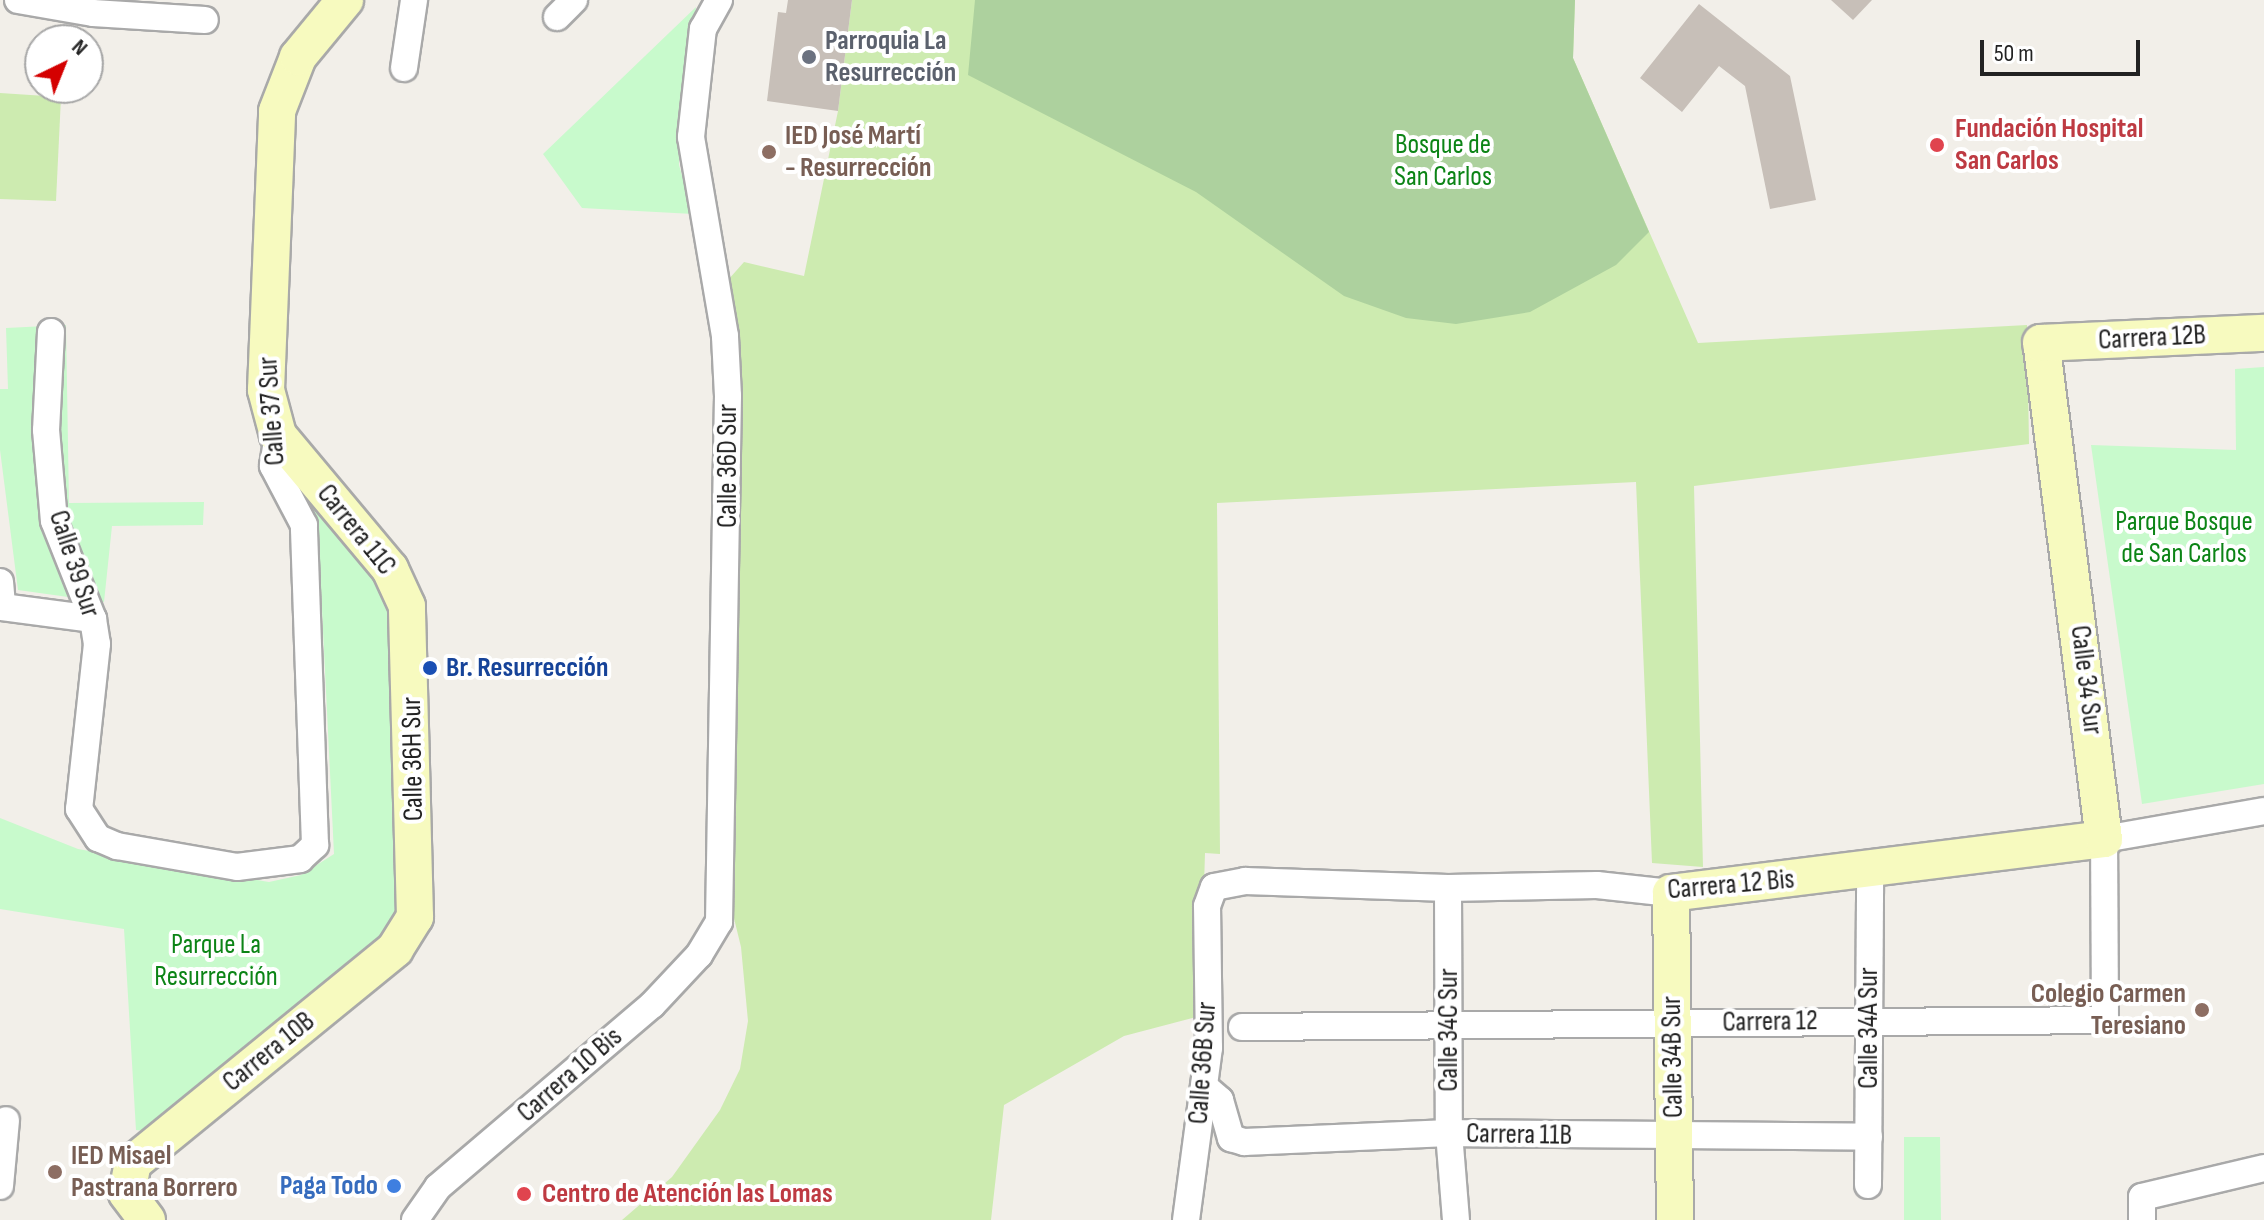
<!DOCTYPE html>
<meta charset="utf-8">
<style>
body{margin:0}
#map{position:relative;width:2264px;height:1220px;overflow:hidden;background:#f2efe9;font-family:"Sofia Sans Condensed",sans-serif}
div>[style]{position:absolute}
.grass>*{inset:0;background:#cdebb0}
.forest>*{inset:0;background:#add19e}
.park>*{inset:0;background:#c8facc}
.building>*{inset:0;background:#c7bfb8}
.roads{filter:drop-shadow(2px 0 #a9a9a9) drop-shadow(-2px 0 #a9a9a9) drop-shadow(0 2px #a9a9a9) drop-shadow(0 -2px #a9a9a9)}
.street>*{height:26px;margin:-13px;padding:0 13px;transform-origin:13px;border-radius:13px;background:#fff}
.secondary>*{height:36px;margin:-18px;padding:0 18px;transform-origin:18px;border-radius:18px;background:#f7fabf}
.dots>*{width:22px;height:22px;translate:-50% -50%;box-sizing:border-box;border:4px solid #fff;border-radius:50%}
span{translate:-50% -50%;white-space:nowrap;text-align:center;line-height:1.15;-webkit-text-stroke:8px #fff;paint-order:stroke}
.worship-label{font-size:28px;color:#5b616d;font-weight:700}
.left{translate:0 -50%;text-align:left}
.health-label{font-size:28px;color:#be3a42;font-weight:700}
.education-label{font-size:28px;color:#785e54;font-weight:700}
.right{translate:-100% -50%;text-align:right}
.park-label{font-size:28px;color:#0c8416}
.street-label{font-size:28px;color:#222}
.transit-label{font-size:28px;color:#164399;font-weight:700}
.shop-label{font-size:28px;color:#366cbe;font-weight:700}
.north{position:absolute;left:24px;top:24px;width:80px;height:80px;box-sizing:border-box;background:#fff;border:2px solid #a7a7a7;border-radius:50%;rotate:43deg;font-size:22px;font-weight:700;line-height:32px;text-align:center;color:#222}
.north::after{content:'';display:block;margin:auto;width:28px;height:36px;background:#d40000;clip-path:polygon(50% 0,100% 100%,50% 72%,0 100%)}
.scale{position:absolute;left:1980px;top:40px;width:160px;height:36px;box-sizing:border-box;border:4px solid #222;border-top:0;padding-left:10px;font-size:24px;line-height:28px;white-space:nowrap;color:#222;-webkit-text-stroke:6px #fff;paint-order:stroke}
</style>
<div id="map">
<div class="grass">
<div style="clip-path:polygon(852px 0,1575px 0,1573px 58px,1698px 343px,2027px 325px,2029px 444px,1694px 486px,1703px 867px,1652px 863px,1636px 482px,1217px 503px,1220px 854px,1205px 853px,1200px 1016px,1124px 1036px,1004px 1105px,991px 1220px,622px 1220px,672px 1177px,720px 1110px,740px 1069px,748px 1021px,741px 947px,731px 906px,728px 280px,744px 262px,804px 276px,838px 111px)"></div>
<div style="clip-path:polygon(0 93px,61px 97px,56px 201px,0 199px)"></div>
</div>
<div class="forest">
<div style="clip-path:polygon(975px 0,1575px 0,1573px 58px,1649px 232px,1616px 265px,1530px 312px,1456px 324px,1406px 318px,1344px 296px,1196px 192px,968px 75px)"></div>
</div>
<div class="park">
<div style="clip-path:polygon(696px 7px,679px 133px,679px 165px,693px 214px,582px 208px,543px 154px)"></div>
<div style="clip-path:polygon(66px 325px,69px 503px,204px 502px,203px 525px,112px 526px,104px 602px,18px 590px,0 450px,0 389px,8px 389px,6px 328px)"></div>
<div style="clip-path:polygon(2264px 367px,2264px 784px,2142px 804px,2091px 445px,2236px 450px,2235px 369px)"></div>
<div style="clip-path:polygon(308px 497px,391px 587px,399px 903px,391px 927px,378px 944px,145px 1131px,136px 1130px,124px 929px,0 909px,0 818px,78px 849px,269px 882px,301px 875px,334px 854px,318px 528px)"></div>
<div style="clip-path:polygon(1904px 1137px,1940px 1137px,1941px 1220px,1904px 1220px)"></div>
</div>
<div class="building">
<div style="clip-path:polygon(788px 0,852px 0,838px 111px,767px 101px,778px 12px,786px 13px)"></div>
<div style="clip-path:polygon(1831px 0,1872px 0,1853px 20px)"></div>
<div style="clip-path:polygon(1699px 4px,1790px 76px,1816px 200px,1770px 209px,1745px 86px,1719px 66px,1682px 112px,1640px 78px)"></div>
</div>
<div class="roads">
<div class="street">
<div style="left:18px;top:0;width:76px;rotate:9.8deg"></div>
<div style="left:93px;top:13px;width:112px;rotate:3.6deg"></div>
<div style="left:557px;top:17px;width:24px;rotate:-45deg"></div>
<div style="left:404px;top:68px;width:69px;rotate:-81.6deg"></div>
<div style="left:51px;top:332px;width:98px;rotate:92.9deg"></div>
<div style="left:46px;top:430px;width:91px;rotate:85deg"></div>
<div style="left:54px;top:521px;width:105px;rotate:68.3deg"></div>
<div style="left:93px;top:619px;width:25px;rotate:81deg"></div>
<div style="left:97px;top:644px;width:166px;rotate:96.2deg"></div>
<div style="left:79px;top:809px;width:35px;rotate:57deg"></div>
<div style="left:98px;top:838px;width:21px;rotate:23deg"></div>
<div style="left:117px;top:846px;width:122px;rotate:9.9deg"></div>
<div style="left:237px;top:867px;width:64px;rotate:-7.2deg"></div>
<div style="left:300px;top:859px;width:21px;rotate:-43deg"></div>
<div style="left:315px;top:845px;width:320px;rotate:-92deg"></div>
<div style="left:304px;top:525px;width:67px;rotate:-117.7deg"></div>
<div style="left:273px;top:466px;width:31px;rotate:-81deg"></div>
<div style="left:0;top:582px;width:25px;rotate:85deg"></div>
<div style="left:2px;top:607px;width:92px;rotate:7.5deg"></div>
<div style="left:1448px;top:888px;width:245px;rotate:89.8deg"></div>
<div style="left:1449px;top:1133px;width:87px;rotate:85.4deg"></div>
<div style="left:1242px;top:1027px;width:863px;rotate:-0.46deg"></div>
<div style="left:2105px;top:1020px;width:181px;rotate:-90.3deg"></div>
<div style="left:2104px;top:839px;width:162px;rotate:-9.9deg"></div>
<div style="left:1205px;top:1087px;width:20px;rotate:41deg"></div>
<div style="left:1220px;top:1100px;width:40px;rotate:74deg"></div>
<div style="left:1231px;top:1138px;width:14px;rotate:17deg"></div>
<div style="left:1244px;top:1142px;width:205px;rotate:-2.5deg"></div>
<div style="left:1449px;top:1133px;width:420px;rotate:0.5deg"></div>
<div style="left:1868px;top:1185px;width:313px;rotate:-89.6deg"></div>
<div style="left:0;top:1186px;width:66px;rotate:-84.8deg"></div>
<div style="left:415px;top:1220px;width:40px;rotate:-55.1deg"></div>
<div style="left:438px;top:1187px;width:281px;rotate:-40.4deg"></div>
<div style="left:652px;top:1005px;width:69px;rotate:-46.8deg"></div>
<div style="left:699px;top:955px;width:39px;rotate:-59deg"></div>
<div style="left:719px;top:922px;width:526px;rotate:-89.02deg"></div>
<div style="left:728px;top:396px;width:60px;rotate:-92.9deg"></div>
<div style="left:725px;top:336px;width:202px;rotate:-99.7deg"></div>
<div style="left:691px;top:137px;width:109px;rotate:-83.7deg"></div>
<div style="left:703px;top:29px;width:33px;rotate:-61deg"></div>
<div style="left:1186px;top:1220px;width:174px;rotate:-82.4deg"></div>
<div style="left:1209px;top:1048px;width:142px;rotate:-90.8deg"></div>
<div style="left:1207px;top:906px;width:20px;rotate:-70deg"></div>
<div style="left:1214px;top:887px;width:32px;rotate:-11deg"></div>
<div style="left:1245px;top:881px;width:203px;rotate:2deg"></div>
<div style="left:1448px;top:888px;width:149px;rotate:-1.2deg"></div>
<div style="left:1597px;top:885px;width:74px;rotate:6.2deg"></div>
<div style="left:2142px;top:1220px;width:23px;rotate:-90deg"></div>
<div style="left:2142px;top:1197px;width:125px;rotate:-13.4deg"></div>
</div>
<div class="secondary">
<div style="left:147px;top:1220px;width:34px;rotate:-127deg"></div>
<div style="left:127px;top:1193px;width:31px;rotate:-79deg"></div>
<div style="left:133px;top:1163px;width:338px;rotate:-39.2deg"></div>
<div style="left:395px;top:949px;width:38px;rotate:-58deg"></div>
<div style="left:415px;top:917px;width:311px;rotate:-91.5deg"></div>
<div style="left:407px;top:606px;width:41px;rotate:-114.7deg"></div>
<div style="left:390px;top:569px;width:175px;rotate:-129.9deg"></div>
<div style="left:278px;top:435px;width:47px;rotate:-104.9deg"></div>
<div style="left:266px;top:390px;width:279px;rotate:-87.7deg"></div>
<div style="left:277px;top:111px;width:58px;rotate:-68.7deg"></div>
<div style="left:298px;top:57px;width:74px;rotate:-50.5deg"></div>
<div style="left:1675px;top:1220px;width:327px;rotate:-90.7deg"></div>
<div style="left:1671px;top:893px;width:436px;rotate:-7.1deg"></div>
<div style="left:2104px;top:839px;width:500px;rotate:-97.2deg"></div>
<div style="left:2041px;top:343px;width:223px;rotate:-2.6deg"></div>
</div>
</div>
<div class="dots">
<div style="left:809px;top:57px;background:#6b7280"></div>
<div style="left:1937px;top:145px;background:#e0444e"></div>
<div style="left:769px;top:152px;background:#8d6e63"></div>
<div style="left:430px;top:668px;background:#1a4fb4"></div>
<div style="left:2202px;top:1010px;background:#8d6e63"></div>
<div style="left:55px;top:1172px;background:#8d6e63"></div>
<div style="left:394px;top:1186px;background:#3f7fe0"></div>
<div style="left:524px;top:1194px;background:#e0444e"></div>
</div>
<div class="worship-label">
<span class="left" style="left:825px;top:57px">Parroquia La<br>Resurrección</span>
</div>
<div class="health-label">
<span class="left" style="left:1955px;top:145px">Fundación Hospital<br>San Carlos</span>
<span class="left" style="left:542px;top:1194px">Centro de Atención las Lomas</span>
</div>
<div class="education-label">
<span class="left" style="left:785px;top:152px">IED José Martí<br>- Resurrección</span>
<span class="right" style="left:2186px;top:1010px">Colegio Carmen<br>Teresiano</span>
<span class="left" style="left:71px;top:1172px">IED Misael<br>Pastrana Borrero</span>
</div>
<div class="park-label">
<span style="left:1443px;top:161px">Bosque de<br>San Carlos</span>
<span style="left:2184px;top:538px">Parque Bosque<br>de San Carlos</span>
<span style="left:216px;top:961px">Parque La<br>Resurrección</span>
</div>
<div class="street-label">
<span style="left:2152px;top:338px;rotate:-3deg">Carrera 12B</span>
<span style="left:272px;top:411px;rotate:-94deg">Calle 37 Sur</span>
<span style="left:728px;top:466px;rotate:-90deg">Calle 36D Sur</span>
<span style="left:356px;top:530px;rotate:51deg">Carrera 11C</span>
<span style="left:74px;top:564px;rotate:72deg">Calle 39 Sur</span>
<span style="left:2086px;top:680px;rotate:83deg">Calle 34 Sur</span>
<span style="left:413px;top:759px;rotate:-91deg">Calle 36H Sur</span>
<span style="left:1731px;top:885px;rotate:-5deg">Carrera 12 Bis</span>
<span style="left:1770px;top:1022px;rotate:-1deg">Carrera 12</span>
<span style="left:1869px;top:1028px;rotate:-90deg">Calle 34A Sur</span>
<span style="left:1449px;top:1030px;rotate:-90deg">Calle 34C Sur</span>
<span style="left:269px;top:1052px;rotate:-39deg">Carrera 10B</span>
<span style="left:1673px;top:1057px;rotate:-91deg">Calle 34B Sur</span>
<span style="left:1203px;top:1063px;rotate:-86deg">Calle 36B Sur</span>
<span style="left:570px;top:1075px;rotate:-41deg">Carrera 10 Bis</span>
<span style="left:1519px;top:1135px;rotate:1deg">Carrera 11B</span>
</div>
<div class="transit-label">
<span class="left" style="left:446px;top:668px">Br. Resurrección</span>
</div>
<div class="shop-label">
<span class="right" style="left:378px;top:1186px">Paga Todo</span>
</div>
<div class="north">N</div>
<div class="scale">50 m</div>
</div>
